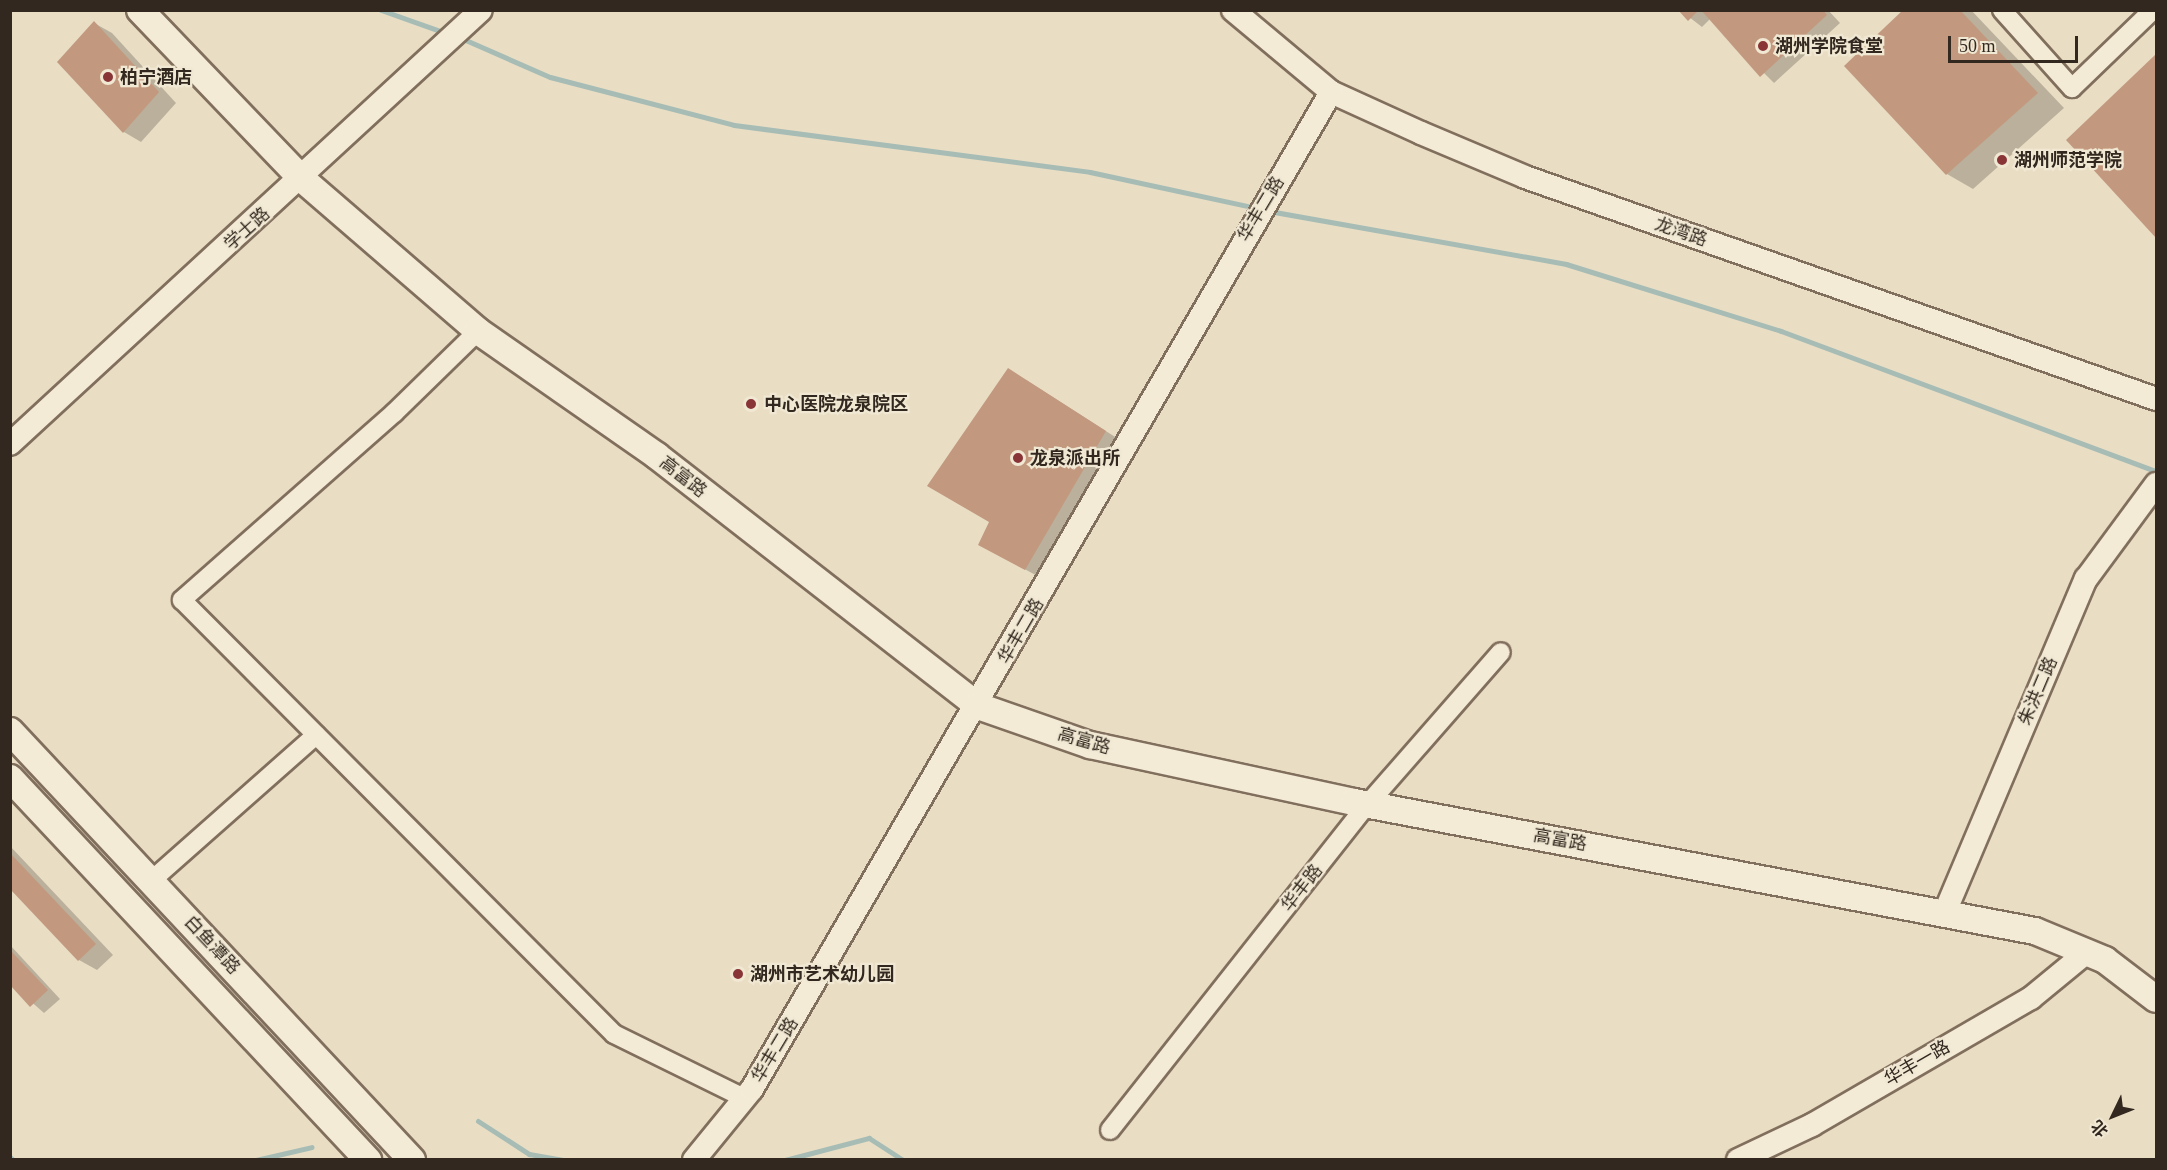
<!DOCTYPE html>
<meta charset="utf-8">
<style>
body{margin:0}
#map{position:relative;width:2167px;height:1170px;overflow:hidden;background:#e9ddc4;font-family:"Times New Roman","Noto Sans SC",serif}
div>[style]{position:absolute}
.shadow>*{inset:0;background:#0003}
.stream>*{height:5px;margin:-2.5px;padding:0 2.5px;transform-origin:2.5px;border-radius:2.5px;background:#a6bcb5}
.building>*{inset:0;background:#c2997f}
.roads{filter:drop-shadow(2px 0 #816f5d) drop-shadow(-2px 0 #816f5d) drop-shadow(0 2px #816f5d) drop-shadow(0 -2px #816f5d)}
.minor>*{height:18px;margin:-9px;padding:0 9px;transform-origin:9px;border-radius:9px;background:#f4ebd7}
.tertiary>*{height:22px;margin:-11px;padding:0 11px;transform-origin:11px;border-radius:11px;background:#f4ebd7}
.secondary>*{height:26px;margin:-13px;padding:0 13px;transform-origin:13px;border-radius:13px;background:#f4ebd7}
.dots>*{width:16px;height:16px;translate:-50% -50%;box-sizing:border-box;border:3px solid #f1e8d3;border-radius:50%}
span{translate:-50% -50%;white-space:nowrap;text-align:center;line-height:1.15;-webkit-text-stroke:4.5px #f1e8d3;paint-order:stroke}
.poi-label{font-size:18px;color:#33281f;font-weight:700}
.left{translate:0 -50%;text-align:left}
.street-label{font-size:18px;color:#33281f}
.frame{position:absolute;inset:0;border:12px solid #33281f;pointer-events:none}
.north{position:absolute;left:2083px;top:1086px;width:60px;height:60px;-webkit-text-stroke:4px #f1e8d3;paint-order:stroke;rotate:227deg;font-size:16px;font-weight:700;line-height:24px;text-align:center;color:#33281f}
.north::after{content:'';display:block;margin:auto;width:21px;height:27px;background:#33281f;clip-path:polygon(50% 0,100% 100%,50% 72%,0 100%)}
.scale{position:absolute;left:1948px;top:36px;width:130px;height:27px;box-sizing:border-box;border:3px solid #33281f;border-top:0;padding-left:8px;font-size:18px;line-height:21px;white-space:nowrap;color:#33281f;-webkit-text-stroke:4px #f1e8d3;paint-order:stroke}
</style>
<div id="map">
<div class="shadow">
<div style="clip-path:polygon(1680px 10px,1828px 10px,1840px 23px,1774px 83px,1710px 19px,1702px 27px)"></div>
<div style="clip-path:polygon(1905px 10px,1971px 10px,2064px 108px,1973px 189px,1947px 174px)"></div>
<div style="clip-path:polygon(94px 23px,112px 33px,176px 103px,141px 142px,124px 132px,59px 62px)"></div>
<div style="clip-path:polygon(2156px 56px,2156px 236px,2068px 140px)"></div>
<div style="clip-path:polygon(1026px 380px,1123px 442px,1043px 579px,998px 555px,991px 522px)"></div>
<div style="clip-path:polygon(10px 846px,113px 955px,97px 970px,79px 960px,10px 886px)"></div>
<div style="clip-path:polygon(10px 945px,60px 999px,44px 1013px,10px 983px)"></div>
</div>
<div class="stream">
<div style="left:381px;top:10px;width:69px;rotate:19.5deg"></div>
<div style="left:461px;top:38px;width:97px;rotate:23.7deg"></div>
<div style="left:550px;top:77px;width:190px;rotate:14.6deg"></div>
<div style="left:734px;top:125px;width:359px;rotate:7.5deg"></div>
<div style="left:1090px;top:172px;width:171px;rotate:12.2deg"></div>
<div style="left:1269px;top:211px;width:302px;rotate:10.1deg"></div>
<div style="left:1566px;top:264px;width:225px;rotate:17.3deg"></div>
<div style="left:1781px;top:331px;width:400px;rotate:20.5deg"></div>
<div style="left:478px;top:1121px;width:61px;rotate:32.9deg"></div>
<div style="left:529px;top:1154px;width:36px;rotate:10deg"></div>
<div style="left:10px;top:1157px;width:4px;rotate:45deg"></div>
<div style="left:256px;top:1160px;width:57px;rotate:-13.1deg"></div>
<div style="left:785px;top:1160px;width:87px;rotate:-14.7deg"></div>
<div style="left:869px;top:1138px;width:40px;rotate:32.9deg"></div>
</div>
<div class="building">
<div style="clip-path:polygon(1678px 10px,1699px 10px,1688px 21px)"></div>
<div style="clip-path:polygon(1701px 10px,1823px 10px,1827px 15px,1760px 77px)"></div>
<div style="clip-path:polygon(1903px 10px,1960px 10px,2038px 93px,1946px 175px,1844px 66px)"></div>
<div style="clip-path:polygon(94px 21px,159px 92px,123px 133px,57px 62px)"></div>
<div style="clip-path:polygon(2156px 54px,2156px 238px,2066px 140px)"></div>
<div style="clip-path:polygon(1008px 368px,1106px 431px,1025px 570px,978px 545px,989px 522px,927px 486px)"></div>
<div style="clip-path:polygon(10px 853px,96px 944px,78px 961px,10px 889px)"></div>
<div style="clip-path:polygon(10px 950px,48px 990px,30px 1007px,10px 985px)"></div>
</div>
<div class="roads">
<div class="minor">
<div style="left:2002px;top:10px;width:105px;rotate:48.1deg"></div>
<div style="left:2072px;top:88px;width:112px;rotate:-43.9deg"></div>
<div style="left:478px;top:331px;width:117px;rotate:135.7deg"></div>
<div style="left:394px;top:413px;width:283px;rotate:138.6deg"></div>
<div style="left:182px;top:600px;width:612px;rotate:45.13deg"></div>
<div style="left:614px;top:1034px;width:145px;rotate:26.2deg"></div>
<div style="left:152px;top:880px;width:219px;rotate:-41.5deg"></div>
<div style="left:1110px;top:1130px;width:414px;rotate:-51.7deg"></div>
<div style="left:1367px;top:805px;width:203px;rotate:-48.8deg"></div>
</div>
<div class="tertiary">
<div style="left:1233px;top:10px;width:128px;rotate:39.9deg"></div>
<div style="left:1331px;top:92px;width:99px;rotate:24.5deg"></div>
<div style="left:1421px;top:133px;width:113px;rotate:22.9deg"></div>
<div style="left:1525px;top:177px;width:669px;rotate:19.38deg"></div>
<div style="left:10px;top:444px;width:640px;rotate:-42.66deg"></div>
<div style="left:1945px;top:912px;width:362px;rotate:-67.1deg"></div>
<div style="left:2086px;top:579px;width:118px;rotate:-53.6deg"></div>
<div style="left:694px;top:1160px;width:92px;rotate:-50.8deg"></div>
<div style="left:752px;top:1089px;width:1153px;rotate:-59.85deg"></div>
<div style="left:1738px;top:1160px;width:82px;rotate:-25.3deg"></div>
<div style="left:1812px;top:1125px;width:253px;rotate:-30.1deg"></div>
<div style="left:2031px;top:998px;width:72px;rotate:-39.4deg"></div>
</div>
<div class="secondary">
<div style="left:140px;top:10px;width:234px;rotate:46.2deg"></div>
<div style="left:302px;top:179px;width:233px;rotate:40.8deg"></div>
<div style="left:478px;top:331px;width:218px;rotate:34.9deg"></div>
<div style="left:657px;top:456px;width:407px;rotate:37.9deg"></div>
<div style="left:978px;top:706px;width:119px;rotate:19.2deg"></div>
<div style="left:1090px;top:745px;width:270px;rotate:12.2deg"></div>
<div style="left:1354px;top:802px;width:693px;rotate:10.73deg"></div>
<div style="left:2035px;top:931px;width:76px;rotate:22.5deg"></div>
<div style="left:2105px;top:960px;width:64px;rotate:37.4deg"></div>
<div style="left:10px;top:731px;width:588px;rotate:46.86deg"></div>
<div style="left:10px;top:778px;width:524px;rotate:46.86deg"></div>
</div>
</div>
<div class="dots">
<div style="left:1763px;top:46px;background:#893436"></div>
<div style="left:108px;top:77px;background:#893436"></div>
<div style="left:2002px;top:160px;background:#893436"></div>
<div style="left:751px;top:404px;background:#893436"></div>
<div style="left:1018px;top:458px;background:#893436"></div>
<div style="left:738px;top:974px;background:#893436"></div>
</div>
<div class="poi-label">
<span class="left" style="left:1775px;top:46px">湖州学院食堂</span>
<span class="left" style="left:120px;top:77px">柏宁酒店</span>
<span class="left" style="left:2014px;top:160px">湖州师范学院</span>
<span class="left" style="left:764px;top:404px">中心医院龙泉院区</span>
<span class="left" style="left:1030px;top:458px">龙泉派出所</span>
<span class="left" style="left:750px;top:974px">湖州市艺术幼儿园</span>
</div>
<div class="street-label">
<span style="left:1261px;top:209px;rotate:-59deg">华丰二路</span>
<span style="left:247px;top:229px;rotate:-42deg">学士路</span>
<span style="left:1681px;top:232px;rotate:19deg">龙湾路</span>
<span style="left:683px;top:477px;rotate:38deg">高富路</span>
<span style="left:1021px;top:631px;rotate:-60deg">华丰二路</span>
<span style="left:2038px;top:691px;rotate:-67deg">朱洪二路</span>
<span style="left:1084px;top:741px;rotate:16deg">高富路</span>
<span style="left:1560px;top:840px;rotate:10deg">高富路</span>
<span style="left:1302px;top:888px;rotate:-52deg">华丰路</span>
<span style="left:212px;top:945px;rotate:47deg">白鱼潭路</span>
<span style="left:775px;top:1050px;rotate:-59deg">华丰二路</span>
<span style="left:1917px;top:1063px;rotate:-30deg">华丰一路</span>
</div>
<div class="frame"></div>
<div class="north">北</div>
<div class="scale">50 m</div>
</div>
